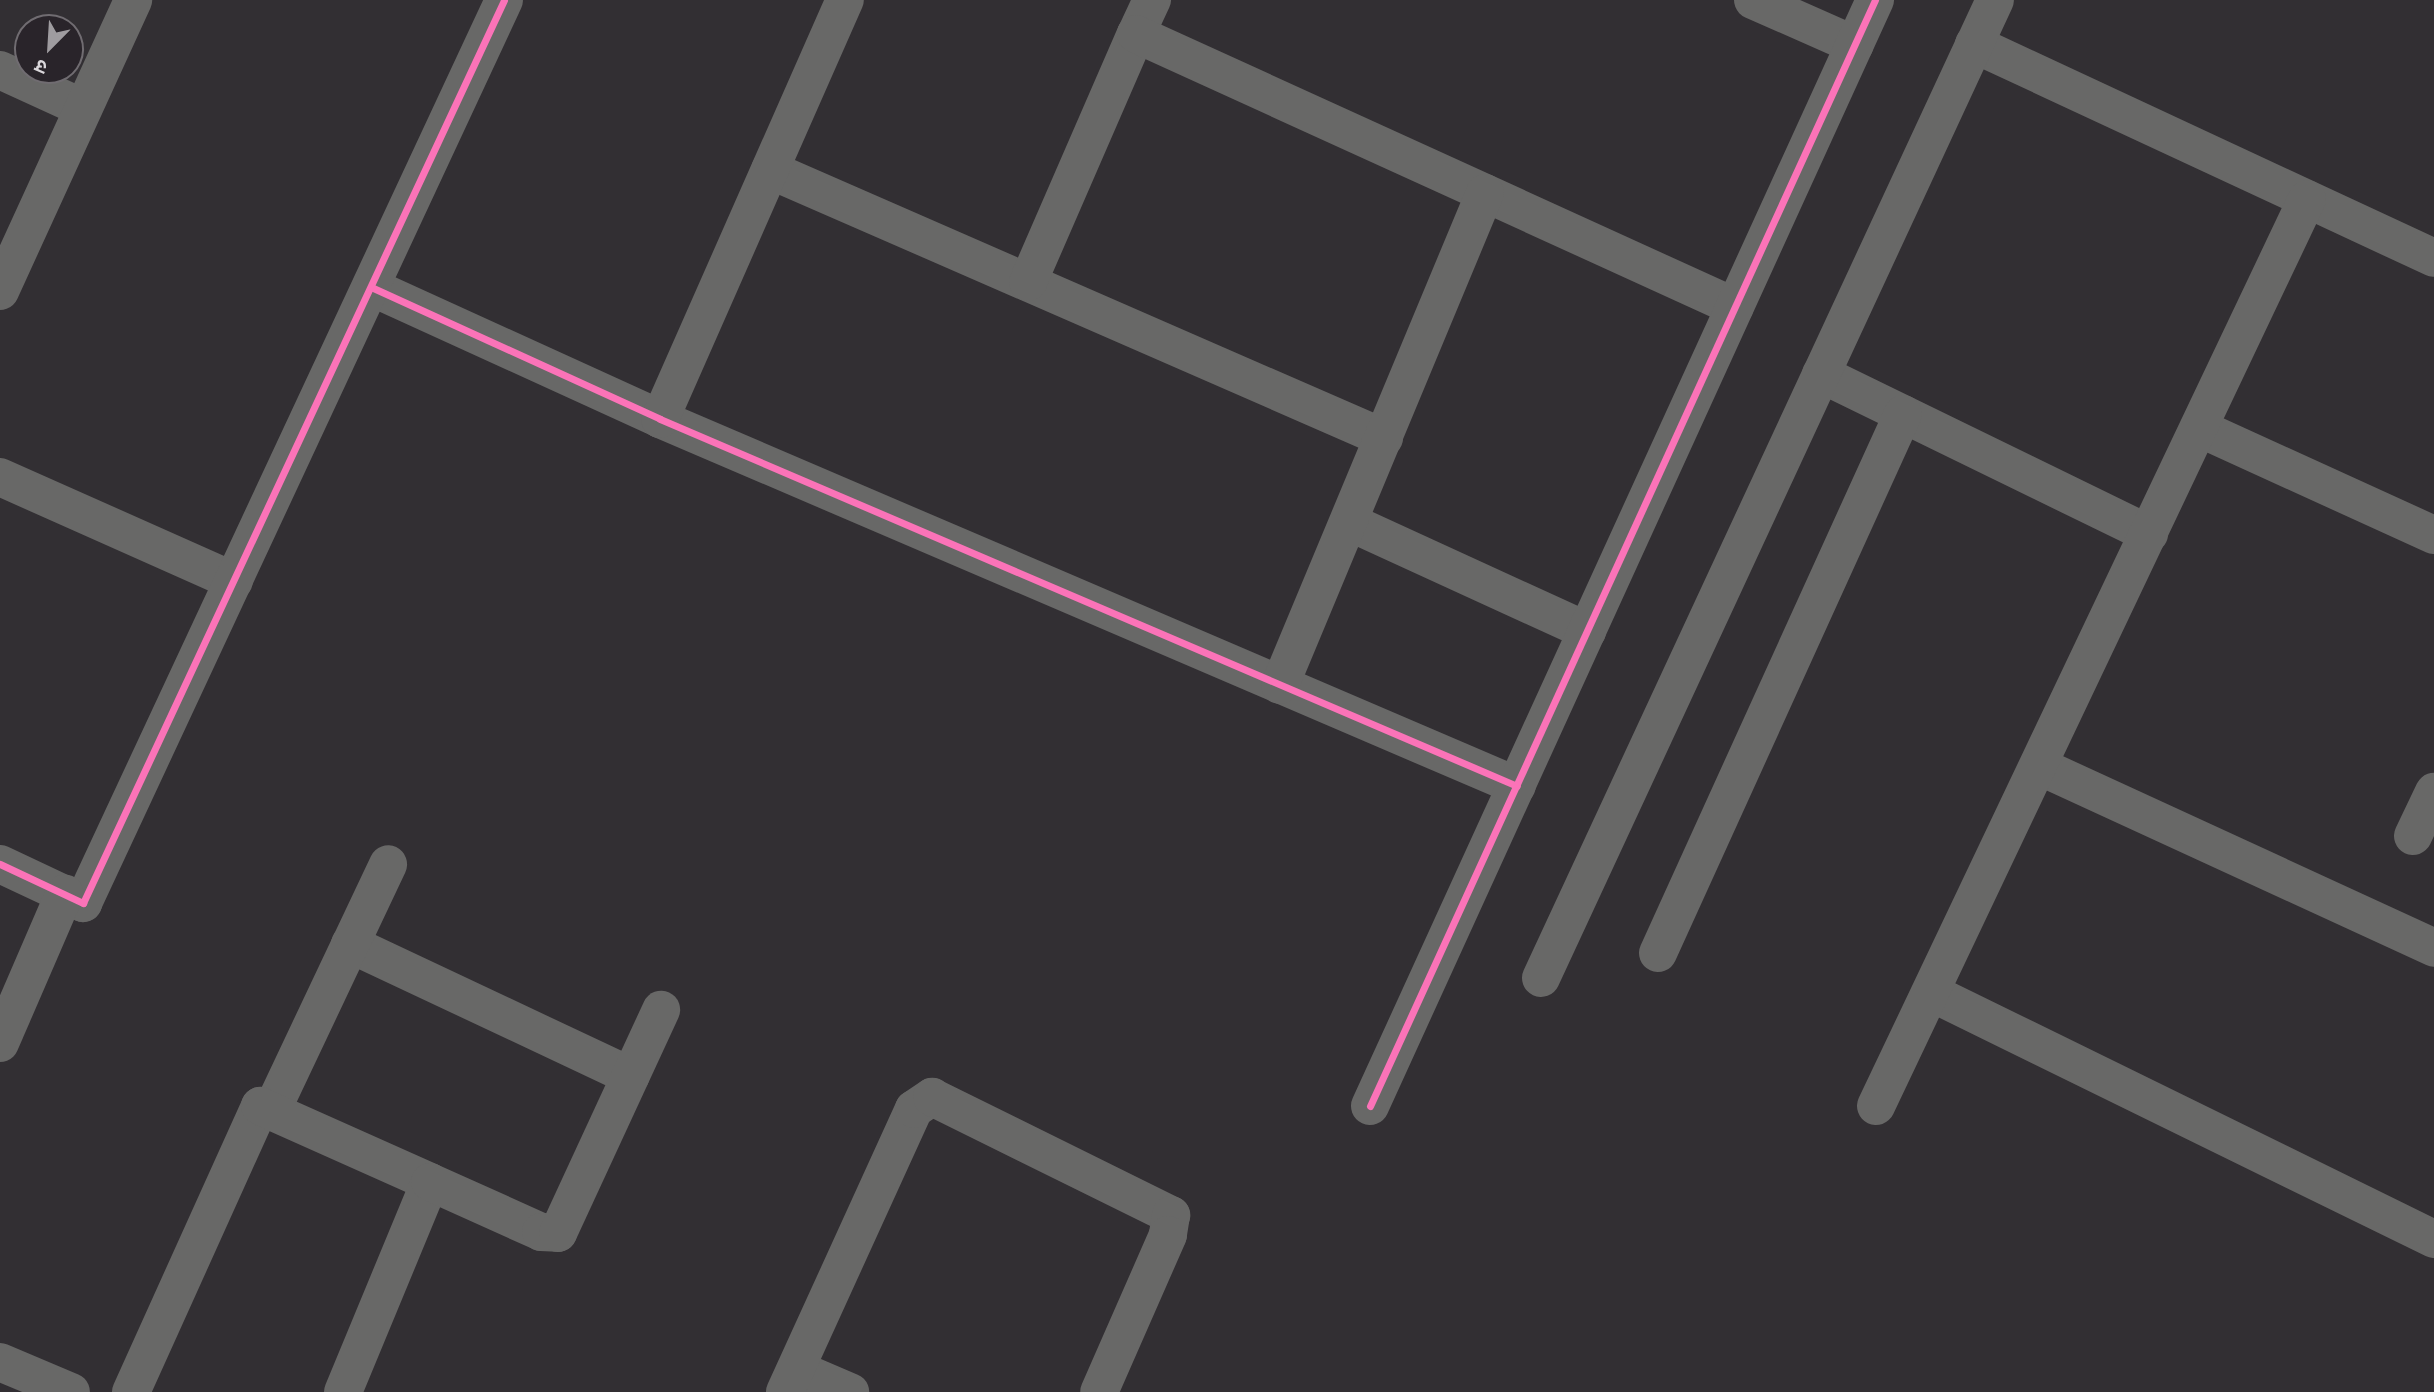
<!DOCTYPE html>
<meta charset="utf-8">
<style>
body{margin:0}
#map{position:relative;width:2434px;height:1392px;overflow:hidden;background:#322f33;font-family:"Roboto Condensed","Noto Sans Devanagari",sans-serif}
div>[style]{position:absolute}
.minor>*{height:38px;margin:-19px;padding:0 19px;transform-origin:19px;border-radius:19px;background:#686867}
.cycleway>*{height:7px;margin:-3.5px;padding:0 3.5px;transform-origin:3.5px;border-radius:3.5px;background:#fb73b8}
span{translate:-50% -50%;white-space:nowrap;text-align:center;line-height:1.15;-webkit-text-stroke:7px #29242a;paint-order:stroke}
.north{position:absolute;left:14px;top:14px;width:70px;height:70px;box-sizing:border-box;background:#29242a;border:2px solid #706c71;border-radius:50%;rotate:204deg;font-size:19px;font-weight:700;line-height:28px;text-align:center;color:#dad7db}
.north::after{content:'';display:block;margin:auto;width:24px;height:32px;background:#9f9ca0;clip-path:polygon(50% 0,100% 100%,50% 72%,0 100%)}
</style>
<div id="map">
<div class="minor">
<div style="left:1753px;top:0;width:111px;rotate:23.8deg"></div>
<div style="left:1136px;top:34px;width:38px;rotate:-65deg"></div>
<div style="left:1974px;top:44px;width:507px;rotate:24.95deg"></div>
<div style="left:0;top:70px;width:91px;rotate:24.6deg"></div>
<div style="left:770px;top:170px;width:670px;rotate:23.58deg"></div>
<div style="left:1028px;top:282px;width:270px;rotate:-66.5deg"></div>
<div style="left:1136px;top:34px;width:658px;rotate:24.5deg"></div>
<div style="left:371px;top:287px;width:318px;rotate:24.5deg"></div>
<div style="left:660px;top:419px;width:932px;rotate:23.18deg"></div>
<div style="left:0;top:291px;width:320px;rotate:-65.4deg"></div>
<div style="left:1821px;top:374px;width:365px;rotate:26deg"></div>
<div style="left:660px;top:419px;width:458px;rotate:-66.2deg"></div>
<div style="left:2199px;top:428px;width:258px;rotate:24.5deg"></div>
<div style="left:0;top:477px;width:256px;rotate:24deg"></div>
<div style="left:1349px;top:522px;width:262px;rotate:24.6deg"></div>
<div style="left:1280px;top:685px;width:533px;rotate:-67.38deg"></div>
<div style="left:2039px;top:766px;width:435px;rotate:24.7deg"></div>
<div style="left:2413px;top:836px;width:49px;rotate:-64.5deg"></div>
<div style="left:0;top:864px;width:92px;rotate:25.2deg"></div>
<div style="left:83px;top:903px;width:996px;rotate:-65deg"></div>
<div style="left:350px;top:944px;width:310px;rotate:25.2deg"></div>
<div style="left:1658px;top:953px;width:592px;rotate:-65.56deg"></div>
<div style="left:1541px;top:978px;width:1078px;rotate:-65.1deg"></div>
<div style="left:1932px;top:993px;width:559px;rotate:26.11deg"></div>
<div style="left:0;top:1043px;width:163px;rotate:-66.6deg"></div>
<div style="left:1370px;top:1106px;width:1216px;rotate:-65.46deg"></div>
<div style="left:1876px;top:1106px;width:1004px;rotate:-64.58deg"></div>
<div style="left:271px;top:1112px;width:274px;rotate:-64.7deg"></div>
<div style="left:0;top:1362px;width:77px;rotate:22.9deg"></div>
<div style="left:796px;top:1369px;width:59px;rotate:23.1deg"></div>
<div style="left:131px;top:1392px;width:314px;rotate:-65.7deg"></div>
<div style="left:260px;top:1106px;width:186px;rotate:24.1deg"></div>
<div style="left:343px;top:1392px;width:227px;rotate:-67.5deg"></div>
<div style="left:430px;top:1182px;width:122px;rotate:24.2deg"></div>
<div style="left:541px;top:1232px;width:17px;rotate:3deg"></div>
<div style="left:558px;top:1233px;width:246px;rotate:-65.2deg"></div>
<div style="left:785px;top:1392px;width:311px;rotate:-65.5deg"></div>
<div style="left:914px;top:1109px;width:22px;rotate:-34deg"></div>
<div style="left:932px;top:1097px;width:267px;rotate:26.3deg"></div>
<div style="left:1171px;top:1215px;width:20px;rotate:99deg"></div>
<div style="left:1168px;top:1235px;width:171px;rotate:113.7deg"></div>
</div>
<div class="cycleway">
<div style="left:371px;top:287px;width:318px;rotate:24.5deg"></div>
<div style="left:660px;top:419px;width:932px;rotate:23.18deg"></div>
<div style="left:0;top:864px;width:92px;rotate:25.2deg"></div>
<div style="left:83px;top:903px;width:996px;rotate:-65deg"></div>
<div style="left:1370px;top:1106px;width:1216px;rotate:-65.46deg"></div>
</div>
<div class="north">उ</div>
</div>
